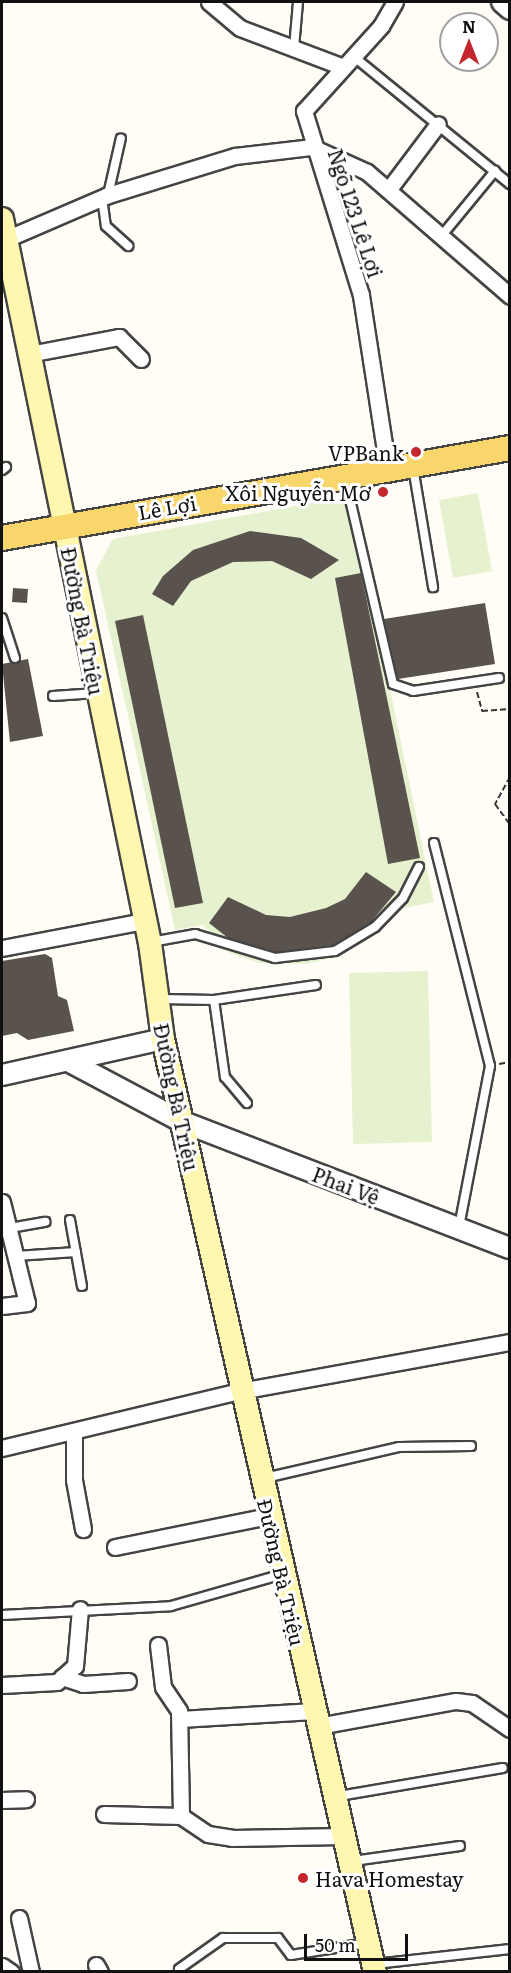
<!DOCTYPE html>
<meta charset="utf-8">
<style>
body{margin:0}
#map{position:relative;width:511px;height:1973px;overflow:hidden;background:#fffdf5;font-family:Literata,serif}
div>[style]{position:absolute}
.pitch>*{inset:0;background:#e6f2cf}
.building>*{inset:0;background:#5a524d}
.path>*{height:2px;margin-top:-1px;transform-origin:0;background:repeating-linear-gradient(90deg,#333 0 6px,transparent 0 9px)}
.roads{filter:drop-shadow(2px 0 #444) drop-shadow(-2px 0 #444) drop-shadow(0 2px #444) drop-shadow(0 -2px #444)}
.service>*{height:8px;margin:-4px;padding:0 4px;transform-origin:4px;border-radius:4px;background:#fff}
.minor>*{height:15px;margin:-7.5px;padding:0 7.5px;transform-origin:7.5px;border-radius:7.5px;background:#fff}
.tertiary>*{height:20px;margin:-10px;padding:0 10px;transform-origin:10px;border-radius:10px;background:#fff}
.secondary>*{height:22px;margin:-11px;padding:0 11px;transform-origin:11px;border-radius:11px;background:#fff6b0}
.primary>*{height:24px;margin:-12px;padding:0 12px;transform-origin:12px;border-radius:12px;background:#f9d66b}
.dots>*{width:16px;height:16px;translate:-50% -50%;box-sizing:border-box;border:3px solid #fff;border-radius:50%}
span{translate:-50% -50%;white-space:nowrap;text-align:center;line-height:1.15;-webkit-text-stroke:6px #fff;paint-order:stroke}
.street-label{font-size:20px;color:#111}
.poi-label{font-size:20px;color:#111}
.right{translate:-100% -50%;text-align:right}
.left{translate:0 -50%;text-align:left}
.frame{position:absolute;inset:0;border:3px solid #111;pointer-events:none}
.north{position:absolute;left:439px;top:12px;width:60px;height:60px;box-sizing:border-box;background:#fff;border:2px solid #a0a0a0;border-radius:50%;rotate:0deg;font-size:16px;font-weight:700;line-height:24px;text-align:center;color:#111}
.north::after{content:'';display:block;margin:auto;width:21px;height:27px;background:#c4262e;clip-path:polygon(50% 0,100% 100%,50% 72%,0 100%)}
.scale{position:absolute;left:304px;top:1934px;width:104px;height:27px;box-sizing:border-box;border:3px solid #111;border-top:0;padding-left:8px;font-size:18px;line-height:21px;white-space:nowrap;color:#111;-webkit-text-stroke:4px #fff;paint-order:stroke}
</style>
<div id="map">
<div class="pitch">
<div style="clip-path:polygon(478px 493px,492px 571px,453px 578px,439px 500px)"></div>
<div style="clip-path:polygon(350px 496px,434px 902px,404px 908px,342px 955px,306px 964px,259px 963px,230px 953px,203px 925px,175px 930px,96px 570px,113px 539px)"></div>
<div style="clip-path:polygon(428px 971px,432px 1142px,353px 1144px,349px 973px)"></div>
</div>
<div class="building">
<div style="clip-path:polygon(250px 531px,301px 538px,339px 560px,311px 579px,272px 561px,233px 562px,191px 581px,173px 606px,152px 594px,163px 576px,193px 550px)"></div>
<div style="clip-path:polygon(361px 573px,420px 858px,388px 864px,335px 578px)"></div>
<div style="clip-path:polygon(13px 588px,28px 589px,27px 603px,12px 602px)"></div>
<div style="clip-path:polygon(485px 603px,495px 664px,398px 679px,384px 619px)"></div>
<div style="clip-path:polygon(143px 615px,203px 903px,175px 908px,115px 621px)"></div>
<div style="clip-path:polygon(28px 659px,43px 736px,10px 742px,2px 664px)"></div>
<div style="clip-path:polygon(366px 872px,396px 892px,371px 922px,333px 945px,276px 952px,228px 938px,209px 923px,228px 897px,266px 915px,290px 917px,326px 908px,345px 899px)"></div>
<div style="clip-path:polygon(45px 954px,52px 958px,58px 996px,67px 1000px,74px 1031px,28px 1040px,17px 1033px,2px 1036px,2px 961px)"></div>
</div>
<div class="path">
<div style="left:477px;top:692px;width:20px;rotate:75deg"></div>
<div style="left:482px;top:711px;width:28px;rotate:-4deg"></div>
<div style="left:510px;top:777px;width:31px;rotate:119deg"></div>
<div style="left:495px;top:804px;width:26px;rotate:54deg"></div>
<div style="left:499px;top:1064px;width:11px;rotate:-10deg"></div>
</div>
<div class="roads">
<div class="service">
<div style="left:294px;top:48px;width:46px;rotate:-85deg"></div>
<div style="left:353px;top:56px;width:203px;rotate:39.2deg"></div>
<div style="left:108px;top:195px;width:58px;rotate:-77.2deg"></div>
<div style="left:102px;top:198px;width:28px;rotate:82deg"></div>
<div style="left:106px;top:226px;width:30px;rotate:42deg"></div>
<div style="left:443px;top:234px;width:82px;rotate:-50.5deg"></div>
<div style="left:413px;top:467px;width:122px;rotate:80.5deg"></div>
<div style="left:2px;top:470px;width:5px;rotate:-37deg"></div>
<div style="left:346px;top:482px;width:207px;rotate:76.9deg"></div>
<div style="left:393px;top:684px;width:21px;rotate:19deg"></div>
<div style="left:413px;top:691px;width:87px;rotate:-8.6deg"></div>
<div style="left:2px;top:618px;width:42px;rotate:72deg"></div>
<div style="left:53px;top:696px;width:44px;rotate:-3.9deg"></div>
<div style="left:434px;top:843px;width:230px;rotate:75.9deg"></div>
<div style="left:490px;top:1066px;width:164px;rotate:100.9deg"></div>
<div style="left:151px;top:942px;width:45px;rotate:-10.3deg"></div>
<div style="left:195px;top:934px;width:84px;rotate:16.7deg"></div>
<div style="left:275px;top:958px;width:60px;rotate:-6.7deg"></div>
<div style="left:335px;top:951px;width:47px;rotate:-31deg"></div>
<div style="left:375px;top:927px;width:40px;rotate:-46deg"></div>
<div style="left:403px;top:898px;width:35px;rotate:-63deg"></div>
<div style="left:161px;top:999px;width:53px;rotate:1.1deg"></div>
<div style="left:214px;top:1000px;width:103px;rotate:-8.4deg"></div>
<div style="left:214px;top:1000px;width:78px;rotate:81.9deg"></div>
<div style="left:225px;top:1077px;width:34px;rotate:50deg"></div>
<div style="left:70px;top:1220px;width:67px;rotate:79.7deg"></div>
<div style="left:10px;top:1228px;width:36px;rotate:-10deg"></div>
<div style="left:16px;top:1256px;width:60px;rotate:-3.8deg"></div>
<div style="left:265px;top:1478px;width:138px;rotate:-13deg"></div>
<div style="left:399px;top:1447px;width:72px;rotate:-0.8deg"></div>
<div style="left:2px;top:1615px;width:169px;rotate:-3deg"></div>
<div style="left:171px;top:1606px;width:116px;rotate:-15.9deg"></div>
<div style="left:339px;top:1796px;width:166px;rotate:-9.7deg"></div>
<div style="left:353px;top:1861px;width:108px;rotate:-8deg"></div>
<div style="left:375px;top:1964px;width:136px;rotate:-6.3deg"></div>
<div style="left:179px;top:1969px;width:54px;rotate:-35.2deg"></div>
<div style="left:223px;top:1938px;width:55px"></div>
<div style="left:278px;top:1938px;width:21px;rotate:53deg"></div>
<div style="left:291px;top:1955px;width:77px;rotate:-9deg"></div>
</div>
<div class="minor">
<div style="left:209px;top:2px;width:40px;rotate:40deg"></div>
<div style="left:240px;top:28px;width:110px;rotate:20.7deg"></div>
<div style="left:389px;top:189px;width:81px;rotate:-53deg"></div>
<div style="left:6px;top:239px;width:111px;rotate:-23.3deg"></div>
<div style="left:108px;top:195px;width:133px;rotate:-17.1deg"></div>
<div style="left:235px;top:156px;width:78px;rotate:-6.7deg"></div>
<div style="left:312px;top:147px;width:60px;rotate:24.4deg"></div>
<div style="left:367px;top:172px;width:189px;rotate:40.9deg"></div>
<div style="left:29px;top:354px;width:92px;rotate:-10.7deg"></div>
<div style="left:119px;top:337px;width:31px;rotate:45deg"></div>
<div style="left:388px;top:470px;width:177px;rotate:-98.8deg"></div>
<div style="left:361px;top:295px;width:193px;rotate:-107.2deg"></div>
<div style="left:304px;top:111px;width:115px;rotate:-47.8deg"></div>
<div style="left:381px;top:26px;width:28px;rotate:-60deg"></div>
<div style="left:2px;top:948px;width:145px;rotate:-10.8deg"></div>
<div style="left:2px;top:1202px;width:104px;rotate:76.1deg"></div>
<div style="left:27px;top:1303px;width:25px;rotate:173deg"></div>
<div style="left:74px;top:1431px;width:49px;rotate:90deg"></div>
<div style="left:74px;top:1480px;width:50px;rotate:79.6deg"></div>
<div style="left:2px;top:1448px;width:245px;rotate:-13.5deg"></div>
<div style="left:240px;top:1391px;width:274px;rotate:-10.3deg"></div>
<div style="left:115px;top:1547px;width:157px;rotate:-11.4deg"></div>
<div style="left:158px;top:1645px;width:42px;rotate:83.2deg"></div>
<div style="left:163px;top:1687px;width:29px;rotate:56deg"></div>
<div style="left:179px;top:1711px;width:105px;rotate:88.9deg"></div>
<div style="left:62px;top:1677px;width:22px;rotate:18deg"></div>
<div style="left:83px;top:1684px;width:45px;rotate:-3.8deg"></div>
<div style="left:2px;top:1685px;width:55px;rotate:-3.1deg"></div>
<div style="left:57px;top:1682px;width:24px;rotate:-42deg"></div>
<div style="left:75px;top:1666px;width:57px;rotate:-85deg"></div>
<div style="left:180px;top:1719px;width:134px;rotate:-3.4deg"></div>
<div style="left:318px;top:1726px;width:140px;rotate:-10.3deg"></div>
<div style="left:456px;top:1701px;width:16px;rotate:7deg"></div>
<div style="left:472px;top:1703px;width:46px;rotate:34.4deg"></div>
<div style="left:2px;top:1800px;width:24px;rotate:-2deg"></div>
<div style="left:104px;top:1814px;width:77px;rotate:1.5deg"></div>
<div style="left:181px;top:1816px;width:32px;rotate:34deg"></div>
<div style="left:208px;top:1834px;width:24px;rotate:9deg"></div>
<div style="left:232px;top:1838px;width:111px;rotate:-1deg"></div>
<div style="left:19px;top:1918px;width:55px;rotate:77.5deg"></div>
<div style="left:96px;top:1965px;width:8px;rotate:60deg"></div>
<div style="left:2px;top:1966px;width:11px;rotate:34deg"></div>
</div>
<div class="tertiary">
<div style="left:502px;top:2px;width:11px;rotate:41deg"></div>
<div style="left:70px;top:1062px;width:128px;rotate:28deg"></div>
<div style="left:183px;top:1122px;width:350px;rotate:21.1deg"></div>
<div style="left:2px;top:1075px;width:165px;rotate:-12.6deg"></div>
</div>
<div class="secondary">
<div style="left:2px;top:219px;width:739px;rotate:78.45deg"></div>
<div style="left:150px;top:943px;width:97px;rotate:82.3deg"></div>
<div style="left:163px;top:1039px;width:957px;rotate:77.2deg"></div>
</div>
<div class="primary">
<div style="left:2px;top:538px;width:516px;rotate:-10.05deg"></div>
</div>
</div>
<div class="dots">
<div style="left:416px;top:452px;background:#c4262e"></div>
<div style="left:383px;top:492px;background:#c4262e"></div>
<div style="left:303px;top:1878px;background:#c4262e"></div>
</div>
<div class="street-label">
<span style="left:356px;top:213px;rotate:72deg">Ngõ 123 Lê Lợi</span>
<span style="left:167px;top:507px;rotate:-10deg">Lê Lợi</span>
<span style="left:83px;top:621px;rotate:79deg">Đường Bà Triệu</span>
<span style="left:177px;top:1097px;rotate:78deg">Đường Bà Triệu</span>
<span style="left:346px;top:1185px;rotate:21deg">Phai Vệ</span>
<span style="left:282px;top:1572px;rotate:77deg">Đường Bà Triệu</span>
</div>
<div class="poi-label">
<span class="right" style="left:404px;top:452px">VPBank</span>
<span class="right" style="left:371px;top:492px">Xôi Nguyễn Mơ</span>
<span class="left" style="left:315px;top:1878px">Hava Homestay</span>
</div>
<div class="frame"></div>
<div class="north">N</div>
<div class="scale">50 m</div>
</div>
